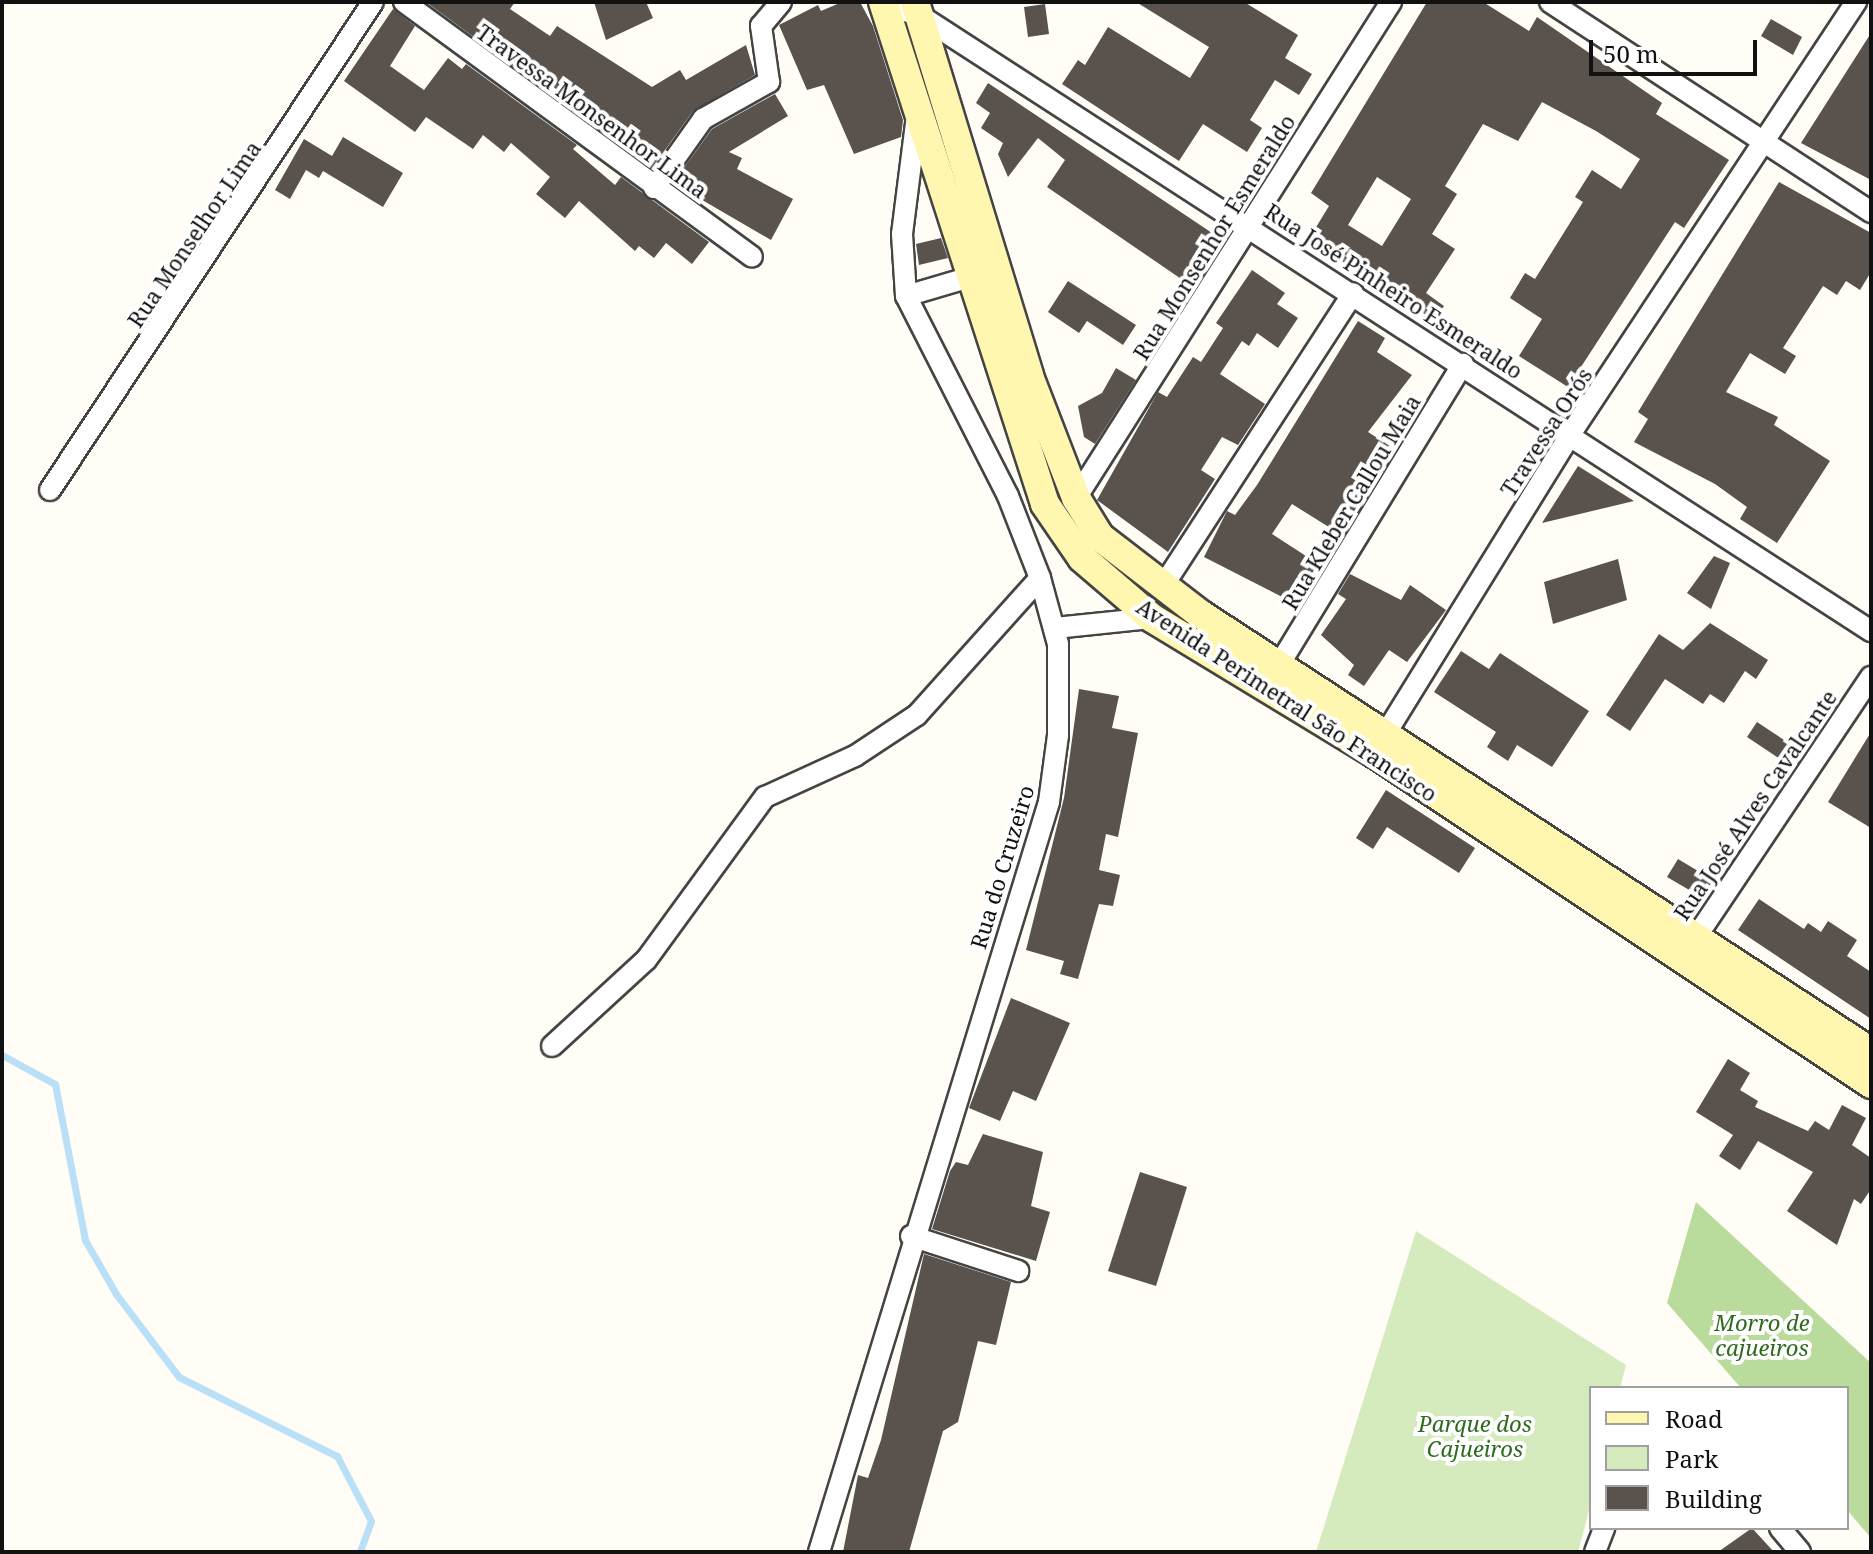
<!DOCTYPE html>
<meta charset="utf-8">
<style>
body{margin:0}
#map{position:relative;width:1873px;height:1554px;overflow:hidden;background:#fffdf5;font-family:"Noto Serif",serif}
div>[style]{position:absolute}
.green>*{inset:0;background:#d5ebbd}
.forest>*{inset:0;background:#b9dc9c}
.stream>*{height:7px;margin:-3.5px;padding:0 3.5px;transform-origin:3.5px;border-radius:3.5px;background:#b9e0f7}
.building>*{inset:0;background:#5a524d}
.roads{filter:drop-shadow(2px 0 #444) drop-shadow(-2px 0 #444) drop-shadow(0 2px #444) drop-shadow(0 -2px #444)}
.street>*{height:20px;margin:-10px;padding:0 10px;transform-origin:10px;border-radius:10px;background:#fff}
.secondary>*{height:28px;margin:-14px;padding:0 14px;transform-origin:14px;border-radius:14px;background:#fff6b0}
span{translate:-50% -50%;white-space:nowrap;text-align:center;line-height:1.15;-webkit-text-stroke:8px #fff;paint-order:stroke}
.street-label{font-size:22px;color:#111}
.park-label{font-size:22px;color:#2f6b1f;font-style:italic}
.frame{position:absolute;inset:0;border:4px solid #111;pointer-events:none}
.legend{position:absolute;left:1589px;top:1386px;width:260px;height:144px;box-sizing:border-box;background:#fff;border:2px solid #a0a0a0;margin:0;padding:10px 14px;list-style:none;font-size:24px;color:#111}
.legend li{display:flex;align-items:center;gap:16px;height:40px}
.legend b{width:40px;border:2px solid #a0a0a0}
.scale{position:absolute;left:1589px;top:40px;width:168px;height:36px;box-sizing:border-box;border:4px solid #111;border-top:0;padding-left:10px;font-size:24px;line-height:28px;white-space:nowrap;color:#111;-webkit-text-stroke:6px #fff;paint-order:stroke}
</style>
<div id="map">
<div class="green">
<div style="clip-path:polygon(1416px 1231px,1626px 1365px,1620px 1388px,1591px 1388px,1591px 1503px,1578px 1552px,1316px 1552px)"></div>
</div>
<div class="forest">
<div style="clip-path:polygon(1696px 1202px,1871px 1363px,1871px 1538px,1847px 1510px,1847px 1388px,1741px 1388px,1667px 1303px)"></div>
</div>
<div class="stream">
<div style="left:2px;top:1055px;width:60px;rotate:28.7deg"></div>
<div style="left:55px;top:1084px;width:159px;rotate:79.1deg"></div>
<div style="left:85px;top:1240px;width:62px;rotate:60.1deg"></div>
<div style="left:116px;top:1294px;width:104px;rotate:52.8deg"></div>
<div style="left:179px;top:1377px;width:177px;rotate:26.6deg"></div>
<div style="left:337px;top:1456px;width:73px;rotate:62.4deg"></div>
<div style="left:371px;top:1521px;width:33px;rotate:110deg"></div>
</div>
<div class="building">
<div style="clip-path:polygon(426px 2px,515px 2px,510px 9px,550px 36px,557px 26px,652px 87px,680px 70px,686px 80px,746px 45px,755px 75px,693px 111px,652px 168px)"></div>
<div style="clip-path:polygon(594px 2px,646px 2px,653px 18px,606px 40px)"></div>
<div style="clip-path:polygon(842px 2px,860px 2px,873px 26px,903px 120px,901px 137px,854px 154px,824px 85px,807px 90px,779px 25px,818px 5px,821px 11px)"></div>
<div style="clip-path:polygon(1136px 2px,1244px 2px,1298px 35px,1285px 58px,1312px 74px,1299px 95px,1275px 80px,1250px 120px,1262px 128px,1247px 152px,1203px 124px,1179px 161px,1062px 84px,1078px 60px,1085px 65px,1108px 27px,1190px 78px,1209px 47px)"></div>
<div style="clip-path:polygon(evenodd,1427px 2px,1483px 2px,1529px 31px,1537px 17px,1662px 103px,1656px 114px,1729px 160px,1684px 228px,1675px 222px,1568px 387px,1519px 356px,1542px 319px,1510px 298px,1525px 273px,1535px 279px,1583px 202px,1575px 197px,1592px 170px,1621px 189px,1640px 159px,1596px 131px,1542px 102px,1518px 141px,1483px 124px,1445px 186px,1457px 194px,1432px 234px,1455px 249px,1426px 293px,1444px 306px,1434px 320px,1307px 242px,1329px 206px,1311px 193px,1427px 2px,1377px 177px,1411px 199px,1382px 246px,1348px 225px,1377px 177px)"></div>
<div style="clip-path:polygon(1045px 4px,1049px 34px,1028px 37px,1024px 7px)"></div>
<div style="clip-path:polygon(393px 9px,415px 26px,390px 66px,424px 90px,448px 58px,462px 69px,466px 64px,577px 145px,573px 149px,615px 185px,621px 177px,709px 242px,692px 264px,666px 243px,654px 258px,639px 246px,635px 251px,579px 201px,565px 218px,536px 194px,550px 177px,511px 143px,504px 152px,483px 135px,473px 149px,426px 117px,415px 132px,344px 81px)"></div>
<div style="clip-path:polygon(1771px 19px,1802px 37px,1793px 55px,1761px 36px)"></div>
<div style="clip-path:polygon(1871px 33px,1871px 180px,1801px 143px)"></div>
<div style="clip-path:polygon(988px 83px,1221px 239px,1190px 285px,1047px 187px,1065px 160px,1038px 138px,1008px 177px,998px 154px,1003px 143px,981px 128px,990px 113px,976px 103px)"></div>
<div style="clip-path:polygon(775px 94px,788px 116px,729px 152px,742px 158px,737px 169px,793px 199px,771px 240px,673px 183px,712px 129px)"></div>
<div style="clip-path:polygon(343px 137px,403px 173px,383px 207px,323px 171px,319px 178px,306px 170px,290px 199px,275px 190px,304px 139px,332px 156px)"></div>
<div style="clip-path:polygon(1779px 182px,1871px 233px,1871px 272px,1860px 290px,1846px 281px,1837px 295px,1823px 286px,1783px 348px,1796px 356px,1785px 374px,1750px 353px,1726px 392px,1778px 417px,1774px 425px,1830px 461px,1777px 543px,1740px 519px,1747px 507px,1715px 484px,1634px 442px,1648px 419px,1638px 412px)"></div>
<div style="clip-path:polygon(941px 238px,948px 258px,919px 265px,916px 244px)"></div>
<div style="clip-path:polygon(1252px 270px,1285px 293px,1277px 304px,1298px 318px,1278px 348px,1257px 333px,1249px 346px,1242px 341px,1220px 374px,1265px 404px,1238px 445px,1222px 437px,1201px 470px,1215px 479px,1168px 552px,1097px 500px,1158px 392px,1167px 397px,1193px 357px,1201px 362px,1223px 328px,1216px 323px)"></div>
<div style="clip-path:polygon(1068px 281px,1136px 325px,1123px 345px,1087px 321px,1079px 333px,1048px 312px)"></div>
<div style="clip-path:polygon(1358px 321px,1385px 338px,1377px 352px,1412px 375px,1368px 432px,1393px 448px,1340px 534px,1292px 504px,1272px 534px,1323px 567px,1298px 605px,1204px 557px,1227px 511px,1235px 515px,1257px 485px)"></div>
<div style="clip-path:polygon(1116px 368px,1136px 380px,1095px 444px,1084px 437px,1078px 406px,1102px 393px)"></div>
<div style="clip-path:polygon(1578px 466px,1634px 501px,1542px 523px)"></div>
<div style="clip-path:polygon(1714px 556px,1730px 563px,1711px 609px,1687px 593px)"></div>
<div style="clip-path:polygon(1618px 559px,1627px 600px,1553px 624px,1544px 582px)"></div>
<div style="clip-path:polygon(1350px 574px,1401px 600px,1410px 585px,1446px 610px,1407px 662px,1389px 650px,1364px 686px,1348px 675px,1354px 665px,1321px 635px,1346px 599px,1338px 594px)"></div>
<div style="clip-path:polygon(1710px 623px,1768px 660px,1756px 679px,1745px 671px,1724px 703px,1710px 694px,1703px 704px,1665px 679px,1630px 731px,1606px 715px,1659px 634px,1683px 650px)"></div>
<div style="clip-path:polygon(1461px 651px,1489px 669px,1500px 653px,1589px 711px,1552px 767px,1517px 745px,1508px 761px,1487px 747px,1496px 732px,1434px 692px)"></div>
<div style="clip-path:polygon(1079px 689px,1119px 696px,1112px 728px,1138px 733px,1118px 837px,1106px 834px,1099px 870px,1120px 875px,1113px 906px,1099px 904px,1078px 979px,1060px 974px,1064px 961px,1026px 950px,1064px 798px)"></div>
<div style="clip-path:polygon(1757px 722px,1793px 746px,1783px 761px,1747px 737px)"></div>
<div style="clip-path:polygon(1871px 732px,1871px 828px,1828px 802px)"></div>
<div style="clip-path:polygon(1386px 790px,1475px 848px,1459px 873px,1387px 827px,1373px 849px,1356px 838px)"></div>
<div style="clip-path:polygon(1678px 859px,1713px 880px,1703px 898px,1667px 877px)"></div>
<div style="clip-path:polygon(1759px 899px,1804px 929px,1808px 923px,1821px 932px,1828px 921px,1857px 940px,1847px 956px,1871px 972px,1871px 1019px,1738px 930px)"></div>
<div style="clip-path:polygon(1011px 998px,1070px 1023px,1036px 1101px,1013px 1091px,1000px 1121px,969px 1108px)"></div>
<div style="clip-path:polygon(1728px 1059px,1750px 1073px,1740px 1090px,1758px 1101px,1755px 1107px,1808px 1131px,1815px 1121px,1829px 1130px,1842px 1105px,1866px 1118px,1852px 1145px,1871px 1158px,1871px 1189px,1861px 1204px,1854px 1199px,1837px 1245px,1787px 1211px,1813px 1172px,1758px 1141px,1740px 1170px,1719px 1156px,1733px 1135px,1696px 1112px)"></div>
<div style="clip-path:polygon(983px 1134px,1043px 1152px,1031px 1206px,1050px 1212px,1036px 1261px,932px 1229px,950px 1171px,956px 1162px,968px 1165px)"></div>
<div style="clip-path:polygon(1140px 1172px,1187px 1187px,1156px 1286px,1108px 1271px)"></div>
<div style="clip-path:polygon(924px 1254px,1011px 1282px,996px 1345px,978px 1341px,958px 1422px,943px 1431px,909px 1552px,843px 1552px,858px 1475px,868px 1478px,881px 1440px)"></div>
<div style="clip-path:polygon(1752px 1528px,1774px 1552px,1718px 1552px)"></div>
</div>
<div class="roads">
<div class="street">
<div style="left:404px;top:2px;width:431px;rotate:36.2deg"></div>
<div style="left:1550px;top:2px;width:384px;rotate:33.2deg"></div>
<div style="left:884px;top:5px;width:36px;rotate:16deg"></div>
<div style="left:919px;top:15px;width:1134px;rotate:32.91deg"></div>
<div style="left:654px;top:188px;width:85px;rotate:-54.6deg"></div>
<div style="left:703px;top:119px;width:76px;rotate:-29.3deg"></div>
<div style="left:769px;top:82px;width:57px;rotate:-98.1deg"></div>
<div style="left:761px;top:26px;width:31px;rotate:-50deg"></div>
<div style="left:906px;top:296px;width:67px;rotate:-16.5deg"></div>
<div style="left:50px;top:490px;width:585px;rotate:-56.5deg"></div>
<div style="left:1076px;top:498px;width:588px;rotate:-57.58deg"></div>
<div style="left:1163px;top:586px;width:349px;rotate:-57deg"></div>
<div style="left:1055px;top:628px;width:98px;rotate:-5.9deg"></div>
<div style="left:1279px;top:665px;width:353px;rotate:-58.6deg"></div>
<div style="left:1378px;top:746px;width:368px;rotate:-58.3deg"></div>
<div style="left:1571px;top:433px;width:517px;rotate:-56.53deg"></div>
<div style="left:1688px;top:949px;width:328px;rotate:-56.1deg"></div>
<div style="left:552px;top:1046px;width:127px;rotate:-42.5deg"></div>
<div style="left:646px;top:960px;width:202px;rotate:-53.9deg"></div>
<div style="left:765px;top:797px;width:99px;rotate:-24.5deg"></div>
<div style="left:855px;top:756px;width:74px;rotate:-33.5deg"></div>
<div style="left:917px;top:715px;width:184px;rotate:-48.1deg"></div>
<div style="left:911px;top:1236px;width:113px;rotate:18.1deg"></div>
<div style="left:1780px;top:1528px;width:31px;rotate:50deg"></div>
<div style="left:819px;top:1552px;width:784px;rotate:-72.95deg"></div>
<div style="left:1049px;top:802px;width:68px;rotate:-82.3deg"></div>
<div style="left:1058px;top:735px;width:91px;rotate:-90deg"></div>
<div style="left:1058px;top:644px;width:68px;rotate:-105.3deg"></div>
<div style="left:1040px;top:578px;width:88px;rotate:-111.3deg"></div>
<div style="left:1008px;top:496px;width:225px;rotate:-117deg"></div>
<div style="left:906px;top:296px;width:62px;rotate:-93.7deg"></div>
<div style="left:902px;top:234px;width:119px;rotate:-82.8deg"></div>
<div style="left:1595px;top:1552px;width:26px;rotate:-69deg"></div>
</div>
<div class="secondary">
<div style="left:883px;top:2px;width:527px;rotate:72.11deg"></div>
<div style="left:1045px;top:504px;width:65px;rotate:55.6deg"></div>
<div style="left:1082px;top:558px;width:92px;rotate:40.6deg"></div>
<div style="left:1152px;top:618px;width:260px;rotate:31.3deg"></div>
<div style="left:1374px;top:753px;width:597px;rotate:33.66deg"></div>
<div style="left:915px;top:2px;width:391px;rotate:73deg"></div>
<div style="left:1029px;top:376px;width:131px;rotate:68.9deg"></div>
<div style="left:1076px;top:498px;width:46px;rotate:58.4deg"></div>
<div style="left:1100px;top:537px;width:126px;rotate:37.6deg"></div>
<div style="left:1200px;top:614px;width:801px;rotate:33.13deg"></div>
</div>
</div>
<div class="street-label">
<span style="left:592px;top:111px;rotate:36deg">Travessa Monsenhor Lima</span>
<span style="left:194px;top:234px;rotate:-56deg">Rua Monselhor Lima</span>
<span style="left:1214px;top:237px;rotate:-58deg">Rua Monsenhor Esmeraldo</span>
<span style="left:1394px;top:291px;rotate:33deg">Rua José Pinheiro Esmeraldo</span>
<span style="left:1546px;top:432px;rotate:-57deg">Travessa Orós</span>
<span style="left:1351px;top:502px;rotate:-59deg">Rua Kleber Callou Maia</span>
<span style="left:1287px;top:700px;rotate:33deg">Avenida Perimetral São Francisco</span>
<span style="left:1755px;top:805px;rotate:-56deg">Rua José Alves Cavalcante</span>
<span style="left:1002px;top:867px;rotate:-73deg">Rua do Cruzeiro</span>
</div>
<div class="park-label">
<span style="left:1762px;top:1335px">Morro de<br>cajueiros</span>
<span style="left:1475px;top:1436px">Parque dos<br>Cajueiros</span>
</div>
<div class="frame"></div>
<ul class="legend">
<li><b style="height:10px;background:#fff6b0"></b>Road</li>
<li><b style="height:22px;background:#d5ebbd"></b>Park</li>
<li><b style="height:22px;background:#5a524d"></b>Building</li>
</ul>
<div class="scale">50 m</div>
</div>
